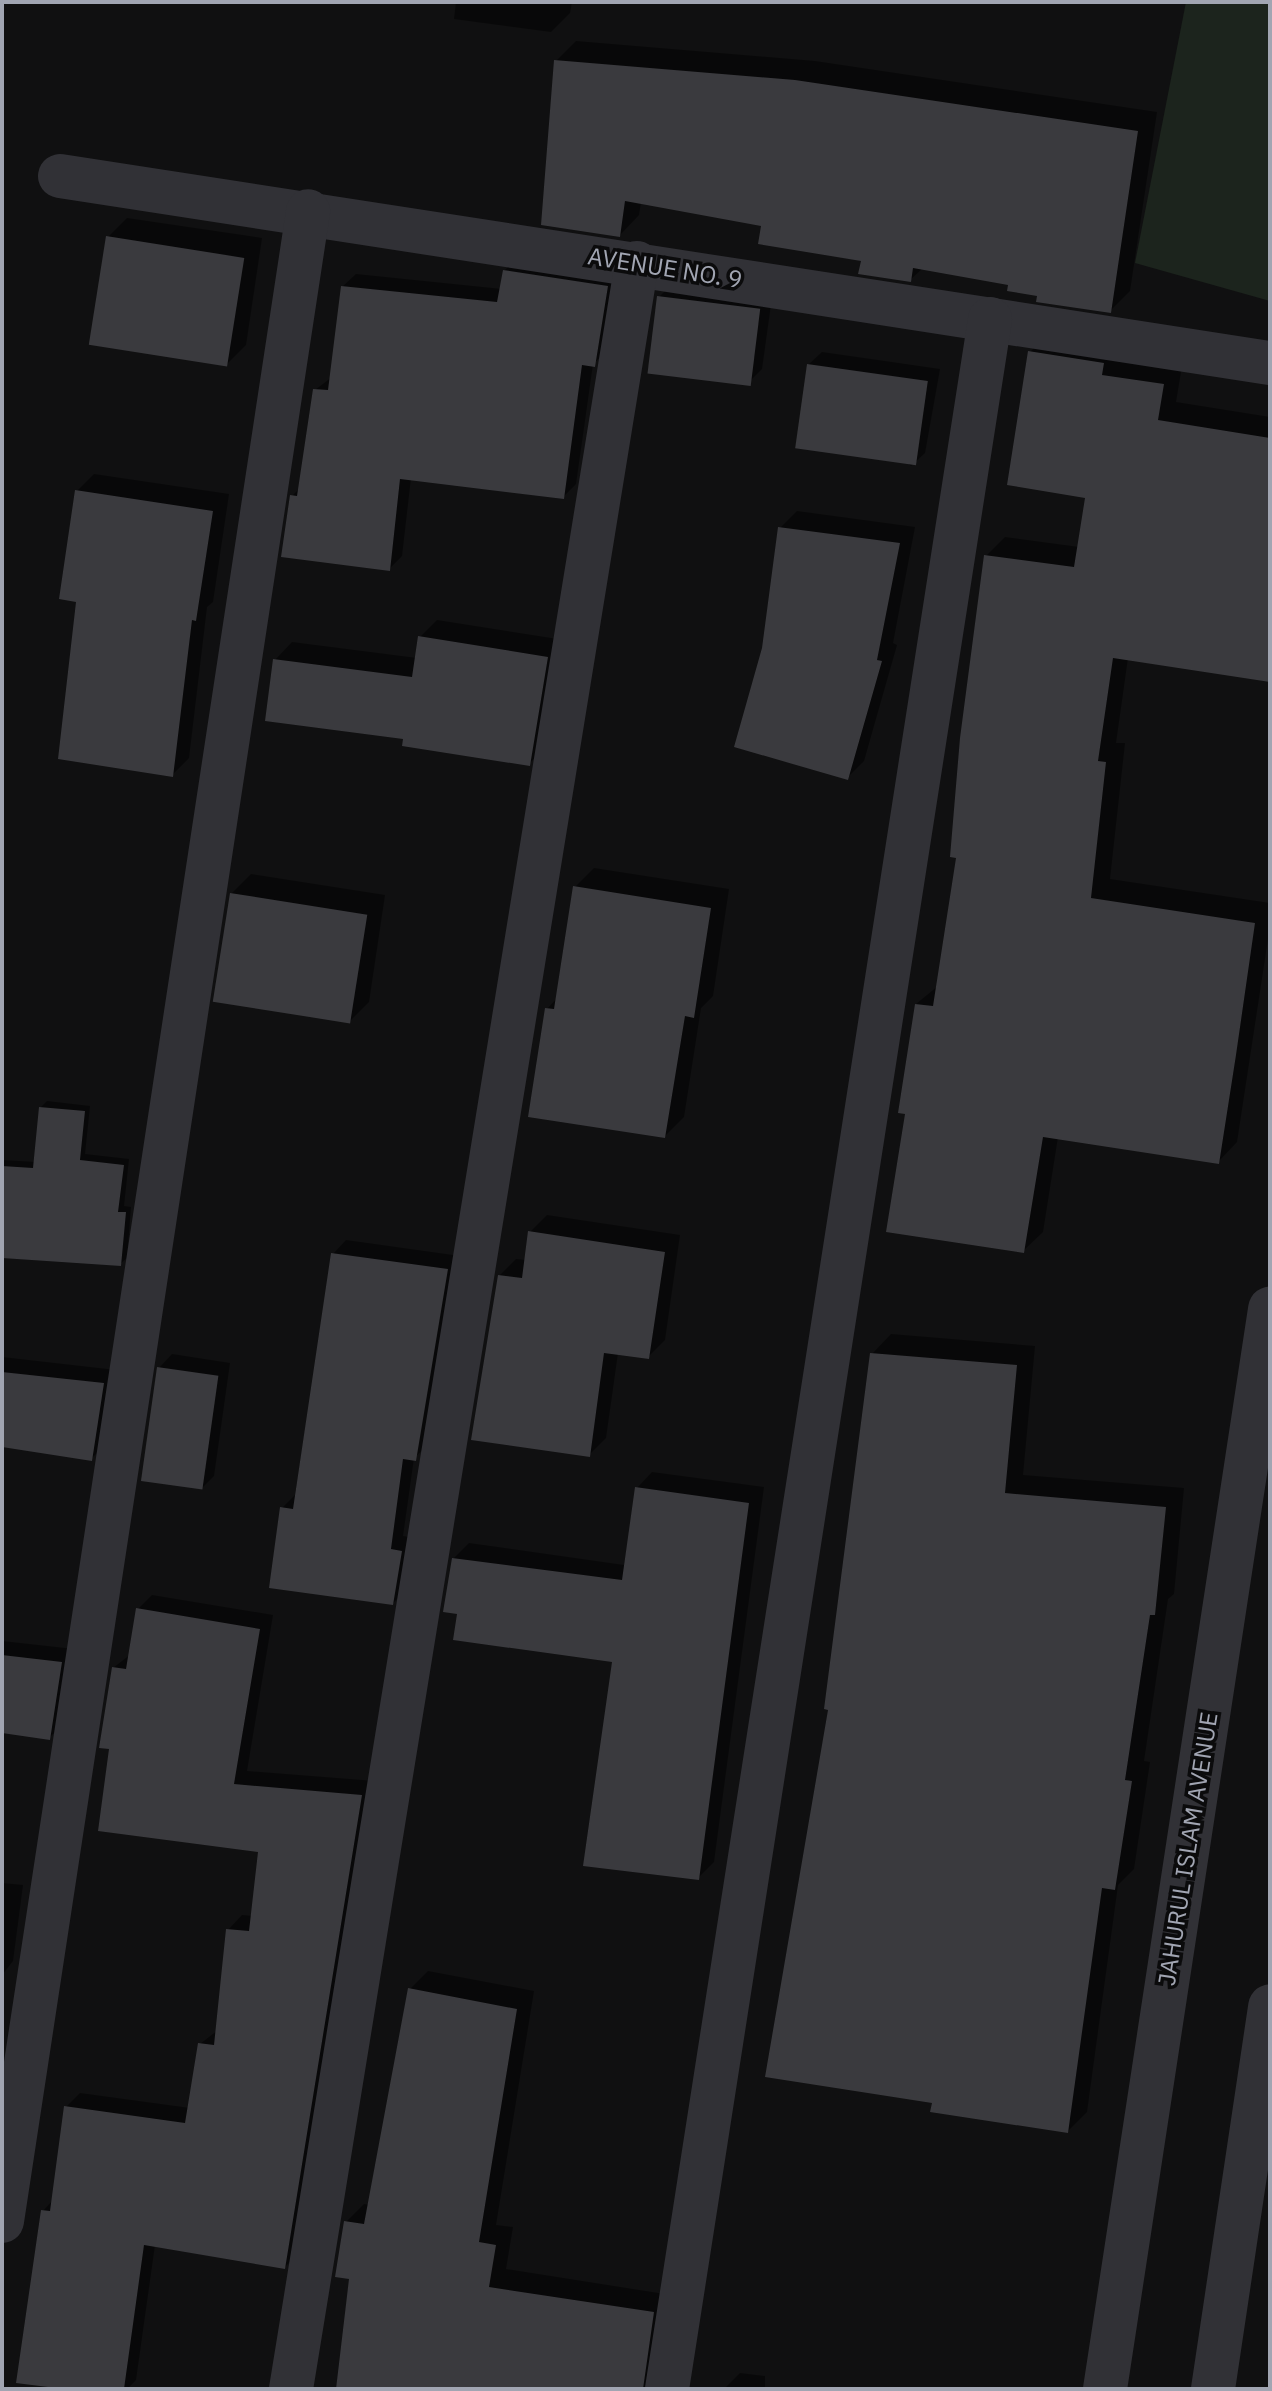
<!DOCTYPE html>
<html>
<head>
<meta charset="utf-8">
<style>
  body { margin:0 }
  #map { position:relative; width:1272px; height:2391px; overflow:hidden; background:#101011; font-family:"IBM Plex Sans",sans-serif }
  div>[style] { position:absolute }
  .green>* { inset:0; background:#1c241d }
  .shadow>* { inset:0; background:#0007 }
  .building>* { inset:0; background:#3a3a3e; transform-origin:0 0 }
  .minor>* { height:44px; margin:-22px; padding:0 22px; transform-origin:22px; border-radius:22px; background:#313136 }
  span { translate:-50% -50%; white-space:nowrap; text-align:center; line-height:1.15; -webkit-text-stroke:7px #0b0b0c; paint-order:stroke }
  .street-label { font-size:24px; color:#a1a5b2 }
  .frame { position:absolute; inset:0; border:4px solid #a1a5b2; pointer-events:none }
</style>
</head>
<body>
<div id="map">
  <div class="green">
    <i style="clip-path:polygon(1186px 2px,1270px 2px,1270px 301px,1135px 263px)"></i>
  </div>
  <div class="shadow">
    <i style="clip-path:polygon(456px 2px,572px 2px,570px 13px,551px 32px,454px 19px)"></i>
    <i style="clip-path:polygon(576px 41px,815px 61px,1157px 112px,1130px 291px,1110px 311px,1010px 283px,923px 268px,910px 280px,764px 224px,641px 202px,639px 215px,620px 235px,556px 61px)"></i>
    <i style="clip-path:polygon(127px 218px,262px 238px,246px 345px,227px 364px,108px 237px)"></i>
    <i style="clip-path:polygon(518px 257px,620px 273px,607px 351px,593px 364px,576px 484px,563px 497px,411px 478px,402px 556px,389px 569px,292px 496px,300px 488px,315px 390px,332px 377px,342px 287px,356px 274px,502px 289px,504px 271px)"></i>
    <i style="clip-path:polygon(672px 284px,772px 297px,762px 369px,748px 383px,659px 297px)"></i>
    <i style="clip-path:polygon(1049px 333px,1182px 366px,1176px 402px,1270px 417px,1270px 680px,1128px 658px,1116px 743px,1125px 743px,1110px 879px,1270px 903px,1270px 926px,1237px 1142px,1218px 1162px,1058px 1137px,1043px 1232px,1023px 1251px,907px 1112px,916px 1004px,938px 986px,959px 856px,986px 556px,1005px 537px,1079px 547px,1087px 497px,1030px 352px)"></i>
    <i style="clip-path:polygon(822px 352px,940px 369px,925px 453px,911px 466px,808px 365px)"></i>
    <i style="clip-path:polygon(94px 474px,229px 494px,213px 602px,207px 607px,189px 758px,172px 775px,78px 600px,77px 491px)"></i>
    <i style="clip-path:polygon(797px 511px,915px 527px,893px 643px,897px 645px,864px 761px,847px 778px,764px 648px,780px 528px)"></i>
    <i style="clip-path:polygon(437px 620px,564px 640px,546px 746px,529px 764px,405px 737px,275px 660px,292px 642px,417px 658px,420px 637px)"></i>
    <i style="clip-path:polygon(594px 868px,729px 889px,713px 996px,701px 1008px,684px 1117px,665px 1136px,547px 1009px,558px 997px,575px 887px)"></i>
    <i style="clip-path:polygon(251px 874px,385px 895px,369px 1002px,350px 1021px,231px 894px)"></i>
    <i style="clip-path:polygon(47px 1101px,90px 1106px,85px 1154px,129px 1159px,124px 1206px,131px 1207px,127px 1258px,120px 1264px,2px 1256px,2px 1160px,36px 1162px,41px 1107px)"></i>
    <i style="clip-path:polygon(547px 1215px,680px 1235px,665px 1340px,648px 1357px,618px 1353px,606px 1438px,589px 1455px,499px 1276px,516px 1259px,526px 1260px,530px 1232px)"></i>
    <i style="clip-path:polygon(346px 1240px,460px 1256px,428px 1445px,414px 1458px,403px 1536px,414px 1538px,406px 1590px,393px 1603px,282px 1508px,295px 1495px,333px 1254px)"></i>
    <i style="clip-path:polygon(891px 1334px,1035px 1346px,1023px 1475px,1184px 1488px,1174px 1594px,1168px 1599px,1144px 1761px,1150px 1762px,1134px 1869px,1118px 1885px,1087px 2112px,1068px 2131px,934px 2101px,830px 1708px,872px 1354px)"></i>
    <i style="clip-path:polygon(172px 1354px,230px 1363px,214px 1476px,201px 1489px,159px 1368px)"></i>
    <i style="clip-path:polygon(2px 1357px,116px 1370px,105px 1445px,92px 1458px,2px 1445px)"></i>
    <i style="clip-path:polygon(652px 1472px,764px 1487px,714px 1862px,698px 1878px,614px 1660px,459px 1612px,453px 1559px,469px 1543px,624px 1565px,637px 1488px)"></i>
    <i style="clip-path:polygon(152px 1595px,273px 1615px,247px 1771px,375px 1781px,299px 2252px,285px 2267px,155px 2245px,136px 2380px,127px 2389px,81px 2389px,43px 2211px,53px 2200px,66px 2107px,80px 2093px,190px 2108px,200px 2044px,218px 2030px,228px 1930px,242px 1915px,253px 1916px,260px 1850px,111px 1747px,113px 1668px,131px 1654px,138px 1609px)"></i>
    <i style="clip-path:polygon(2px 1641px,74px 1649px,62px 1725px,49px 1738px,2px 1731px)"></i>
    <i style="clip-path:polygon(2px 1883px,23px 1885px,13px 1961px,2px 1975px)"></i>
    <i style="clip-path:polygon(428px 1971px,534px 1991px,496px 2225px,513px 2227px,506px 2269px,671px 2295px,658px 2389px,337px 2389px,351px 2278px,346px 2222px,364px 2204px,370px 2205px,410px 1989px)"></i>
    <i style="clip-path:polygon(740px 2373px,765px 2376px,765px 2389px,724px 2389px)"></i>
  </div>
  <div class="building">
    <i style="clip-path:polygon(554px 60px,795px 80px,1138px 131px,1111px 313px,1036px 302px,1037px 296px,1007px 291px,1008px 285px,913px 268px,911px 282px,858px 274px,861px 261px,758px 244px,761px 226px,625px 201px,620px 237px,541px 225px)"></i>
    <i style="left:106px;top:236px;width:140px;height:110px;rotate:9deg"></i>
    <i style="clip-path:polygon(503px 270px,608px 286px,595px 367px,582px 365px,564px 499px,400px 479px,390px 571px,281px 557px,290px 495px,297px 496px,313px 389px,328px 390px,341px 286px,497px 302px)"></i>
    <i style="left:657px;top:296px;width:104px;height:78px;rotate:7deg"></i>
    <i style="clip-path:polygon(1028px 351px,1104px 363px,1102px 375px,1164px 384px,1158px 420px,1270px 438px,1270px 682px,1113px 658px,1098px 761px,1106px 762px,1091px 898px,1255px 923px,1236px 1055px,1219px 1164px,1043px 1137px,1024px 1253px,886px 1232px,905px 1114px,898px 1113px,915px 1004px,933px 1006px,956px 858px,950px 857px,960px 738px,984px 555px,1074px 567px,1085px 498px,1007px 485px)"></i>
    <i style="left:807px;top:364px;width:122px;height:85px;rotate:8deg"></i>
    <i style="clip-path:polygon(75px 490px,213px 511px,196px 621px,192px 620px,173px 777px,58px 759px,76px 602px,59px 599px)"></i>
    <i style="clip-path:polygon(778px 527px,900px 543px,877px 660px,882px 661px,848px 780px,734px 747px,762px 648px)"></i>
    <i style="clip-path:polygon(418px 636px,548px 657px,530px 766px,402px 746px,403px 739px,265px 721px,273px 659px,412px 677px)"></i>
    <i style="clip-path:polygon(573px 886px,711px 908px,694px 1018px,685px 1016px,665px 1138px,528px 1117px,545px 1008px,554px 1009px)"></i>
    <i style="left:230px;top:893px;width:139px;height:110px;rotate:9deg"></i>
    <i style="clip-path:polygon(39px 1107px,85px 1111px,80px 1160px,124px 1165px,118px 1212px,126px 1212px,121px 1266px,2px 1258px,2px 1166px,33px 1168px)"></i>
    <i style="clip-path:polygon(528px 1231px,665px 1252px,649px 1359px,604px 1353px,590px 1457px,471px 1440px,498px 1275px,522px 1278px)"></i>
    <i style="clip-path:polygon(331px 1253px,448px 1269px,416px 1461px,403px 1459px,391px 1549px,402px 1551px,393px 1605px,269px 1588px,280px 1507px,293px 1509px)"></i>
    <i style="clip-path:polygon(870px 1353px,1017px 1365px,1005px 1493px,1166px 1507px,1155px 1615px,1150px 1615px,1125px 1780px,1132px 1781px,1115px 1890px,1102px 1888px,1068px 2133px,930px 2112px,932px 2103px,765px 2077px,828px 1710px,824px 1709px)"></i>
    <i style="left:157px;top:1367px;width:62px;height:115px;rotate:8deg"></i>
    <i style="clip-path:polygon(2px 1372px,104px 1383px,92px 1461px,2px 1447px)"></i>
    <i style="clip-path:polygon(635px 1487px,749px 1503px,699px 1880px,583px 1866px,612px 1662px,453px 1640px,457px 1614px,443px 1612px,452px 1558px,622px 1580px)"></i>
    <i style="clip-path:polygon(136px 1608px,260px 1629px,234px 1784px,362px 1795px,285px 2269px,144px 2245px,124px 2389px,64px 2389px,16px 2383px,41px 2210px,50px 2211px,64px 2106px,185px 2123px,198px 2043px,214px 2045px,226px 1929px,249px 1931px,258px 1852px,98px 1831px,109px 1749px,99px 1748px,112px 1667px,126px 1669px)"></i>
    <i style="clip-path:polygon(2px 1655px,62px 1662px,50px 1740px,2px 1733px)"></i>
    <i style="clip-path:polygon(408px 1988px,517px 2009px,479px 2242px,496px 2245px,489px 2287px,654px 2312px,643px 2389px,336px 2389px,349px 2279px,335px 2277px,344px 2221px,364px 2224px)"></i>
  </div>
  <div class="minor">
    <i style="left:60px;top:176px;width:1224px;rotate:8.79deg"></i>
    <i style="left:2px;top:2221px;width:2033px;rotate:-81.34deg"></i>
    <i style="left:291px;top:2389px;width:2154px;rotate:-80.76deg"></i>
    <i style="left:667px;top:2389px;width:2095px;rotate:-81.13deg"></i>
    <i style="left:1105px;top:2389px;width:1093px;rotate:-81.31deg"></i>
    <i style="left:1213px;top:2389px;width:387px;rotate:-81.5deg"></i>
  </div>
  <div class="street-label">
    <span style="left:665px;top:268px;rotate:9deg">AVENUE NO. 9</span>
    <span style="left:1188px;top:1849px;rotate:-81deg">JAHURUL ISLAM AVENUE</span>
  </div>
  <div class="frame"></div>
</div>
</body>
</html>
